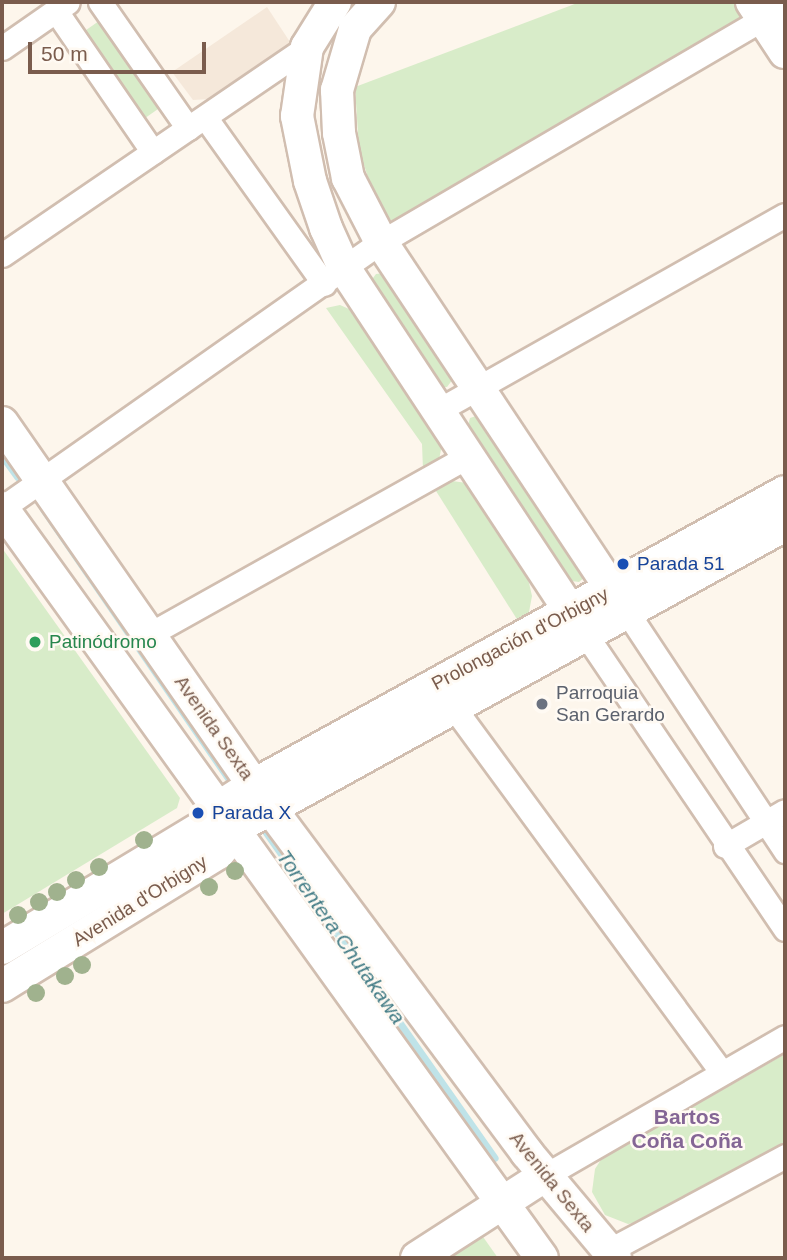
<!DOCTYPE html>
<html>
<head>
<meta charset="utf-8">
<style>
  body { margin:0 }
  #map { position:relative; width:787px; height:1260px; overflow:hidden; background:#fdf6ec; font-family:Arial,sans-serif }
  div>[style] { position:absolute }
  .residential>* { inset:0; background:#f5e8da }
  .green>* { inset:0; background:#d8ecc9; transform-origin:0 0 }
  .stream>* { height:7px; margin:-3.5px; padding:0 3.5px; transform-origin:3.5px; border-radius:3.5px; background:#bfe3e8 }
  .roads { filter:drop-shadow(2px 0 #d1beb0) drop-shadow(-2px 0 #d1beb0) drop-shadow(0 2px #d1beb0) drop-shadow(0 -2px #d1beb0) }
  .street>* { height:23px; margin:-11.5px; padding:0 11.5px; transform-origin:11.5px; border-radius:11.5px; background:#fff }
  .secondary>* { height:32px; margin:-16px; padding:0 16px; transform-origin:16px; border-radius:16px; background:#fff }
  .trees>* { width:18px; height:18px; margin:-9px; border-radius:50%; background:#a0b28e }
  .dots>* { width:19px; height:19px; translate:-50% -50%; box-sizing:border-box; border:4px solid #fffaf3; border-radius:50% }
  span { translate:-50% -50%; white-space:nowrap; text-align:center; line-height:1.15; -webkit-text-stroke:5px #fffaf3; paint-order:stroke }
  .transit-label { font-size:19px; color:#164399 }
  .left { translate:0 -50%; text-align:left }
  .street-label { font-size:19px; color:#7a5c4d }
  .leisure-label { font-size:19px; color:#27864d }
  .worship-label { font-size:19px; color:#5b616d }
  .water-label { font-size:21px; color:#437c86; font-style:italic }
  .neighbourhood-label { font-size:21px; color:#846695; font-weight:700 }
  .frame { position:absolute; inset:0; border:4px solid #7a5c4d; pointer-events:none }
  .scale { position:absolute; left:28px; top:42px; width:178px; height:32px; box-sizing:border-box; border:4px solid #7a5c4d; border-top:0; padding-left:9px; font-size:21px; line-height:24px; white-space:nowrap; color:#7a5c4d; -webkit-text-stroke:5px #fffaf3; paint-order:stroke }
</style>
</head>
<body>
<div id="map">
  <div class="residential">
    <i style="clip-path:polygon(267px 7px,292px 45px,209px 99px,193px 100px,172px 72px)"></i>
  </div>
  <div class="green">
    <i style="clip-path:polygon(580px 2px,738px 2px,741px 12px,738px 24px,395px 221px,381px 217px,359px 150px,355px 87px)"></i>
    <i style="left:99px;top:21px;width:106px;height:17px;rotate:55deg"></i>
    <i style="clip-path:polygon(385px 273px,456px 375px,447px 387px,440px 387px,370px 282px,376px 274px)"></i>
    <i style="clip-path:polygon(340px 305px,349px 309px,442px 444px,439px 460px,423px 470px,422px 444px,326px 308px)"></i>
    <i style="clip-path:polygon(479px 415px,586px 576px,579px 582px,564px 580px,466px 433px,470px 418px)"></i>
    <i style="clip-path:polygon(452px 481px,467px 483px,527px 574px,532px 596px,529px 612px,520px 624px,436px 491px)"></i>
    <i style="clip-path:polygon(2px 548px,180px 798px,177px 808px,2px 914px)"></i>
    <i style="clip-path:polygon(785px 1054px,785px 1144px,638px 1222px,628px 1224px,605px 1215px,592px 1192px,595px 1169px,602px 1158px)"></i>
    <i style="clip-path:polygon(481px 1234px,498px 1258px,444px 1258px)"></i>
  </div>
  <div class="stream">
    <i style="left:2px;top:456px;width:26px;rotate:54deg"></i>
    <i style="left:43px;top:509px;width:339px;rotate:55.5deg"></i>
    <i style="left:260px;top:824px;width:408px;rotate:54.9deg"></i>
  </div>
  <div class="roads">
    <div class="street">
      <i style="left:100px;top:2px;width:154px;rotate:55.1deg"></i>
      <i style="left:56px;top:11px;width:171px;rotate:55.5deg"></i>
      <i style="left:2px;top:48px;width:80px;rotate:-34.9deg"></i>
      <i style="left:205px;top:117px;width:205px;rotate:54.5deg"></i>
      <i style="left:2px;top:255px;width:369px;rotate:-34.3deg"></i>
      <i style="left:437px;top:411px;width:399px;rotate:-29.4deg"></i>
      <i style="left:2px;top:508px;width:463px;rotate:-35.1deg"></i>
      <i style="left:381px;top:242px;width:458px;rotate:-30.3deg"></i>
      <i style="left:627px;top:612px;width:287px;rotate:56.5deg"></i>
      <i style="left:150px;top:634px;width:363px;rotate:-29.2deg"></i>
      <i style="left:586px;top:635px;width:355px;rotate:55.9deg"></i>
      <i style="left:446px;top:697px;width:466px;rotate:53.7deg"></i>
      <i style="left:725px;top:846px;width:69px;rotate:-30.3deg"></i>
      <i style="left:546px;top:1175px;width:276px;rotate:-30deg"></i>
      <i style="left:608px;top:1251px;width:201px;rotate:-28.2deg"></i>
    </div>
    <div class="secondary">
      <i style="left:335px;top:2px;width:53px;rotate:121.9deg"></i>
      <i style="left:307px;top:47px;width:70px;rotate:98.2deg"></i>
      <i style="left:297px;top:116px;width:66px;rotate:78.7deg"></i>
      <i style="left:310px;top:181px;width:50px;rotate:71.2deg"></i>
      <i style="left:326px;top:228px;width:44px;rotate:65.8deg"></i>
      <i style="left:344px;top:268px;width:431px;rotate:56.6deg"></i>
      <i style="left:379px;top:2px;width:36px;rotate:132deg"></i>
      <i style="left:355px;top:29px;width:64px;rotate:106.4deg"></i>
      <i style="left:337px;top:90px;width:43px;rotate:87.3deg"></i>
      <i style="left:339px;top:133px;width:46px;rotate:78.7deg"></i>
      <i style="left:348px;top:178px;width:72px;rotate:62.7deg"></i>
      <i style="left:381px;top:242px;width:437px;rotate:56.4deg"></i>
      <i style="left:752px;top:2px;width:60px;rotate:56.6deg"></i>
      <i style="left:785px;top:2px;width:1px;rotate:90deg"></i>
      <i style="left:2px;top:423px;width:469px;rotate:55.2deg"></i>
      <i style="left:270px;top:808px;width:430px;rotate:53.3deg"></i>
      <i style="left:527px;top:1153px;width:137px;rotate:50deg"></i>
      <i style="left:2px;top:508px;width:924px;rotate:54.25deg"></i>
      <i style="left:2px;top:948px;width:256px;rotate:-31.1deg"></i>
      <i style="left:221px;top:816px;width:17px;rotate:-62deg"></i>
      <i style="left:229px;top:801px;width:30px;rotate:-33deg"></i>
      <i style="left:254px;top:785px;width:606px;rotate:-28.89deg"></i>
      <i style="left:2px;top:986px;width:254px;rotate:-31.6deg"></i>
      <i style="left:218px;top:853px;width:42px;rotate:-47.9deg"></i>
      <i style="left:246px;top:822px;width:615px;rotate:-28.86deg"></i>
      <i style="left:417px;top:1258px;width:153px;rotate:-32.8deg"></i>
    </div>
  </div>
  <div class="trees">
    <i style="left:144px;top:840px"></i>
    <i style="left:99px;top:867px"></i>
    <i style="left:235px;top:871px"></i>
    <i style="left:76px;top:880px"></i>
    <i style="left:209px;top:887px"></i>
    <i style="left:57px;top:892px"></i>
    <i style="left:39px;top:902px"></i>
    <i style="left:18px;top:915px"></i>
    <i style="left:82px;top:965px"></i>
    <i style="left:65px;top:976px"></i>
    <i style="left:36px;top:993px"></i>
  </div>
  <div class="dots">
    <i style="left:623px;top:564px;background:#1a4fb4"></i>
    <i style="left:35px;top:642px;background:#2e9e5b"></i>
    <i style="left:542px;top:704px;background:#6b7280"></i>
    <i style="left:198px;top:813px;background:#1a4fb4"></i>
  </div>
  <div class="transit-label">
    <span class="left" style="left:637px;top:564px">Parada 51</span>
    <span class="left" style="left:212px;top:813px">Parada X</span>
  </div>
  <div class="street-label">
    <span style="left:520px;top:639px;rotate:-28deg">Prolongación d'Orbigny</span>
    <span style="left:214px;top:728px;rotate:55deg">Avenida Sexta</span>
    <span style="left:140px;top:901px;rotate:-32deg">Avenida d'Orbigny</span>
    <span style="left:552px;top:1182px;rotate:51deg">Avenida Sexta</span>
  </div>
  <div class="leisure-label">
    <span class="left" style="left:49px;top:642px">Patinódromo</span>
  </div>
  <div class="worship-label">
    <span class="left" style="left:556px;top:704px">Parroquia<br>San Gerardo</span>
  </div>
  <div class="water-label">
    <span style="left:341px;top:937px;rotate:55deg">Torrentera Chutakawa</span>
  </div>
  <div class="neighbourhood-label">
    <span style="left:687px;top:1129px">Bartos<br>Coña Coña</span>
  </div>
  <div class="frame"></div>
  <div class="scale">50 m</div>
</div>
</body>
</html>
